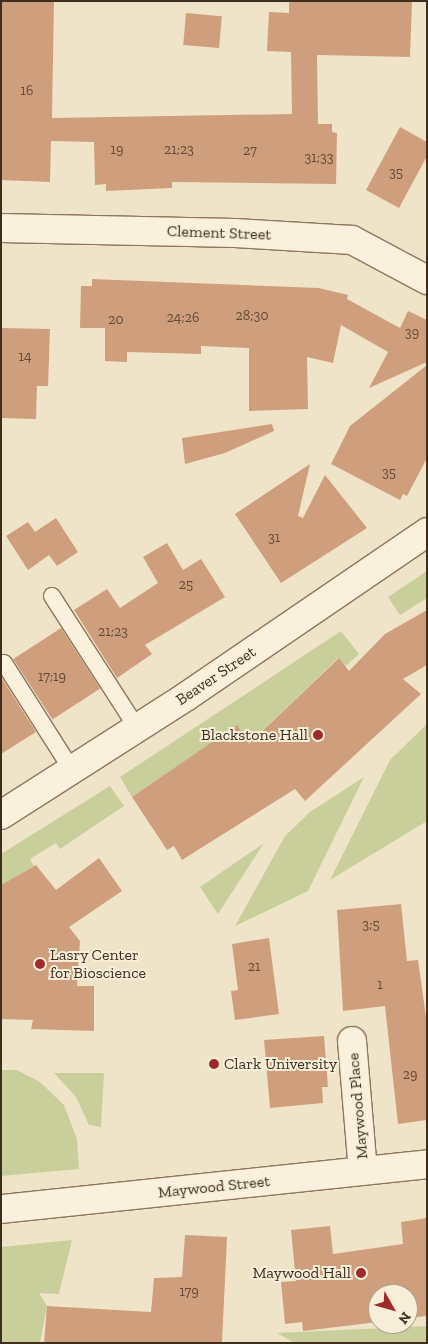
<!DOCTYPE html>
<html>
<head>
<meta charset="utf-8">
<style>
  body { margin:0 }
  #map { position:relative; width:428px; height:1344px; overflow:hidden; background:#f0e4c8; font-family:"Zilla Slab",serif }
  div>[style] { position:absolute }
  .green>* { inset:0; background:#c9cf9b }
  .building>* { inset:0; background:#cf9f7d; transform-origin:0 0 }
  .roads { filter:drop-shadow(1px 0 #8d765c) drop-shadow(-1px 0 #8d765c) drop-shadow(0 1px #8d765c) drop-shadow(0 -1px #8d765c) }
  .service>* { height:16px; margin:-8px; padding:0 8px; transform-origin:8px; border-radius:8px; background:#faf1dc }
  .minor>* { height:28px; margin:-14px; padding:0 14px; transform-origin:14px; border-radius:14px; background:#faf1dc }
  .tertiary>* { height:28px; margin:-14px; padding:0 14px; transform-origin:14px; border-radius:14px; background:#faf1dc }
  .dots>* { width:14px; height:14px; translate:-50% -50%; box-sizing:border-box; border:2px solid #f7eed8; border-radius:50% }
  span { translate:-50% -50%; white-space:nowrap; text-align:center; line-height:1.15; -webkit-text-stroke:4px #f7eed8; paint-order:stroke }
  .number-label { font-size:14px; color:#624a37 }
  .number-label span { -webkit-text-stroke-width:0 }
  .street-label { font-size:16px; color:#3d2e20 }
  .poi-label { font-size:16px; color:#3d2e20 }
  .right { translate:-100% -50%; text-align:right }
  .left { translate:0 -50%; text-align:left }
  .frame { position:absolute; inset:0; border:2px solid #3d2e20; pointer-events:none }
  .north { position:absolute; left:368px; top:1284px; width:50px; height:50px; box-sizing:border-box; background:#f7eed8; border:1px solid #ada18e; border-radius:50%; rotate:128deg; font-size:14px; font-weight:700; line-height:20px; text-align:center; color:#3d2e20 }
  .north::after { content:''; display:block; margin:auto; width:18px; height:22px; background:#9e2a2b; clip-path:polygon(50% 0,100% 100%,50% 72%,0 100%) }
</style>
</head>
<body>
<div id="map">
  <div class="green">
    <i style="clip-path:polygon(427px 571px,427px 598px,400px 615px,388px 597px)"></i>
    <i style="clip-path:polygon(341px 631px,359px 654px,346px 666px,338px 658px,249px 744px,237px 726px,132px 797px,120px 777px)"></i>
    <i style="clip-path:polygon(427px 724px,427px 821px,330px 880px,390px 760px)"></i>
    <i style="clip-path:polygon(364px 777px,308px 891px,235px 926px,285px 836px,310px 812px)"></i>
    <i style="clip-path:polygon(110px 786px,124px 806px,60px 849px,56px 843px,30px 859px,34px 866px,1px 885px,1px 854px)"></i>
    <i style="clip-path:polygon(264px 843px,218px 914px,200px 887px)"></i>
    <i style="clip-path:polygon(1px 1070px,17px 1070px,40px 1082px,64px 1105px,77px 1139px,79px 1169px,1px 1176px)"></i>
    <i style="clip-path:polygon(54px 1073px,104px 1073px,101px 1127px,89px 1125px,76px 1097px)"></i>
    <i style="clip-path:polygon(72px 1240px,59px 1294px,39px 1293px,47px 1306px,40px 1343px,1px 1343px,1px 1247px)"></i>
    <i style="clip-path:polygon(427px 1326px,427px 1343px,295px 1343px,277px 1333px)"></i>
  </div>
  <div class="building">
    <i style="clip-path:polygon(1px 1px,54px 1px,52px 118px,292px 114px,291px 52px,267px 51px,269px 12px,289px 13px,289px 1px,412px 1px,410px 57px,317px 55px,318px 124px,332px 124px,332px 132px,337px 133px,336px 184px,172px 182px,172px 188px,106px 191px,106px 184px,95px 185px,94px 142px,51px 141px,50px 182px,1px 180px)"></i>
    <i style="left:186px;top:13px;width:36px;height:32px;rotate:5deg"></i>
    <i style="clip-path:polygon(400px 127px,427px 142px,427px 156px,399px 208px,366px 190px)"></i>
    <i style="clip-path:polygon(92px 279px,319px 288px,348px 295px,347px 299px,400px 328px,408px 311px,427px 320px,427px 362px,369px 388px,388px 352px,341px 325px,333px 363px,307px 357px,308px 409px,249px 411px,249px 348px,201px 346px,201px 354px,127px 352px,127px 362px,105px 361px,105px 328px,80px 328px,81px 286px,92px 286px)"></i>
    <i style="clip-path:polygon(1px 328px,50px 329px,48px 386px,37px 386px,36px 419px,1px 418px)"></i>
    <i style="clip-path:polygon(427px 365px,427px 458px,407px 496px,403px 494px,400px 500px,331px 464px,350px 426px)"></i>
    <i style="clip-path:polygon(272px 424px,274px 431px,225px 453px,185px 464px,182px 438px)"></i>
    <i style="clip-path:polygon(310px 464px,298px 516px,303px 518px,325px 475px,367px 528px,281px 583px,235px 514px)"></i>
    <i style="clip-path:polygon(56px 518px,78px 552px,57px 566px,49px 555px,28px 570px,6px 536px,28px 522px,35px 532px)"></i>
    <i style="clip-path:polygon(167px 543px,183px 570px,201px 559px,225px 597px,145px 645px,152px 654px,117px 678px,74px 610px,107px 589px,120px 608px,158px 583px,143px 557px)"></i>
    <i style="clip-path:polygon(427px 610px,427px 665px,403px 679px,421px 694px,305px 801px,295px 789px,182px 860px,174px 846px,167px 850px,132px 797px,237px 725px,249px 744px,339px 658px,349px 671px,385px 634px)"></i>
    <i style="left:61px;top:628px;width:72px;height:57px;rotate:57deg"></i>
    <i style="clip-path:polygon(1px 677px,36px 732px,1px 754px)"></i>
    <i style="clip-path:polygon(99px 858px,122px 891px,69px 927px,80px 941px,77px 986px,94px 986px,94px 1031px,31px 1029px,33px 1020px,1px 1019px,1px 885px,36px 865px,56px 890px)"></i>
    <i style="clip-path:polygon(401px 904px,407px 961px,418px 960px,427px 1024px,427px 1120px,398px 1124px,385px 1006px,343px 1011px,337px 910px)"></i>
    <i style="clip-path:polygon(269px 938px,279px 1014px,235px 1020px,231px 991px,238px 990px,232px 944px)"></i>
    <i style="clip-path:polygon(324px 1036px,328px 1087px,322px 1087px,323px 1103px,270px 1108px,264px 1040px)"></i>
    <i style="clip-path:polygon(427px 1218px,427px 1316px,408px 1318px,408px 1294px,378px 1294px,378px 1322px,303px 1331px,302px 1322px,285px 1324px,281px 1282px,296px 1281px,291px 1230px,330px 1226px,333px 1254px,403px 1244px,401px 1222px)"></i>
    <i style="clip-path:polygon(185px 1235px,227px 1237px,222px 1343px,44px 1343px,47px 1306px,151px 1312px,154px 1278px,182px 1277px)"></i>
  </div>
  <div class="roads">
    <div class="service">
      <i style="left:52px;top:596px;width:157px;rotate:57.2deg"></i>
      <i style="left:4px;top:663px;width:127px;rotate:57.6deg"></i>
    </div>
    <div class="minor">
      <i style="left:1px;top:228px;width:234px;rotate:1.2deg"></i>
      <i style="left:235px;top:233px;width:117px;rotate:3.4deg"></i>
      <i style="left:352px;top:240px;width:85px;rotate:28.1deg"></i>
      <i style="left:1px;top:815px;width:221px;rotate:-32.6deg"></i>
      <i style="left:187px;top:696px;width:291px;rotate:-34.3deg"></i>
      <i style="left:352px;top:1041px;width:130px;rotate:85.2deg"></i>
    </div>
    <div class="tertiary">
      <i style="left:1px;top:1209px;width:428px;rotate:-6deg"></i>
    </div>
  </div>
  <div class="dots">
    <i style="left:318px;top:735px;background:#9e2a2b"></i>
    <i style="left:40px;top:964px;background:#9e2a2b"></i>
    <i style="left:214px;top:1064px;background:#9e2a2b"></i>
    <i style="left:361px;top:1273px;background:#9e2a2b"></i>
  </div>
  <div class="number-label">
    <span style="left:27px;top:91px">16</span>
    <span style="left:117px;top:150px">19</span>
    <span style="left:179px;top:150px">21;23</span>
    <span style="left:250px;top:151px">27</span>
    <span style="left:319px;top:158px">31;33</span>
    <span style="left:396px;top:173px">35</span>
    <span style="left:252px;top:316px">28;30</span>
    <span style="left:183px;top:318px">24;26</span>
    <span style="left:116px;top:320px">20</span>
    <span style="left:412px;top:333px">39</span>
    <span style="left:25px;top:357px">14</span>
    <span style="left:389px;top:473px">35</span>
    <span style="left:274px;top:538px">31</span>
    <span style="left:186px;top:585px">25</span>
    <span style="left:113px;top:632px">21;23</span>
    <span style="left:52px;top:677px">17;19</span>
    <span style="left:371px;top:925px">3;5</span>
    <span style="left:254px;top:967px">21</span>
    <span style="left:380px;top:985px">1</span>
    <span style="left:410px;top:1075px">29</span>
    <span style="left:189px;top:1292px">179</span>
  </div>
  <div class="street-label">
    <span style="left:219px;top:233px;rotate:2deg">Clement Street</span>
    <span style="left:216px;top:676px;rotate:-34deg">Beaver Street</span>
    <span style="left:358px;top:1106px;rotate:-95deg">Maywood Place</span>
    <span style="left:214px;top:1187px;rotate:-6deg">Maywood Street</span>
  </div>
  <div class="poi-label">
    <span class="right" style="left:308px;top:735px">Blackstone Hall</span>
    <span class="left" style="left:50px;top:964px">Lasry Center<br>for Bioscience</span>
    <span class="left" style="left:224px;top:1064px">Clark University</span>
    <span class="right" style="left:351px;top:1273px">Maywood Hall</span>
  </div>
  <div class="frame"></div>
  <div class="north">N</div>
</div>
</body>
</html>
